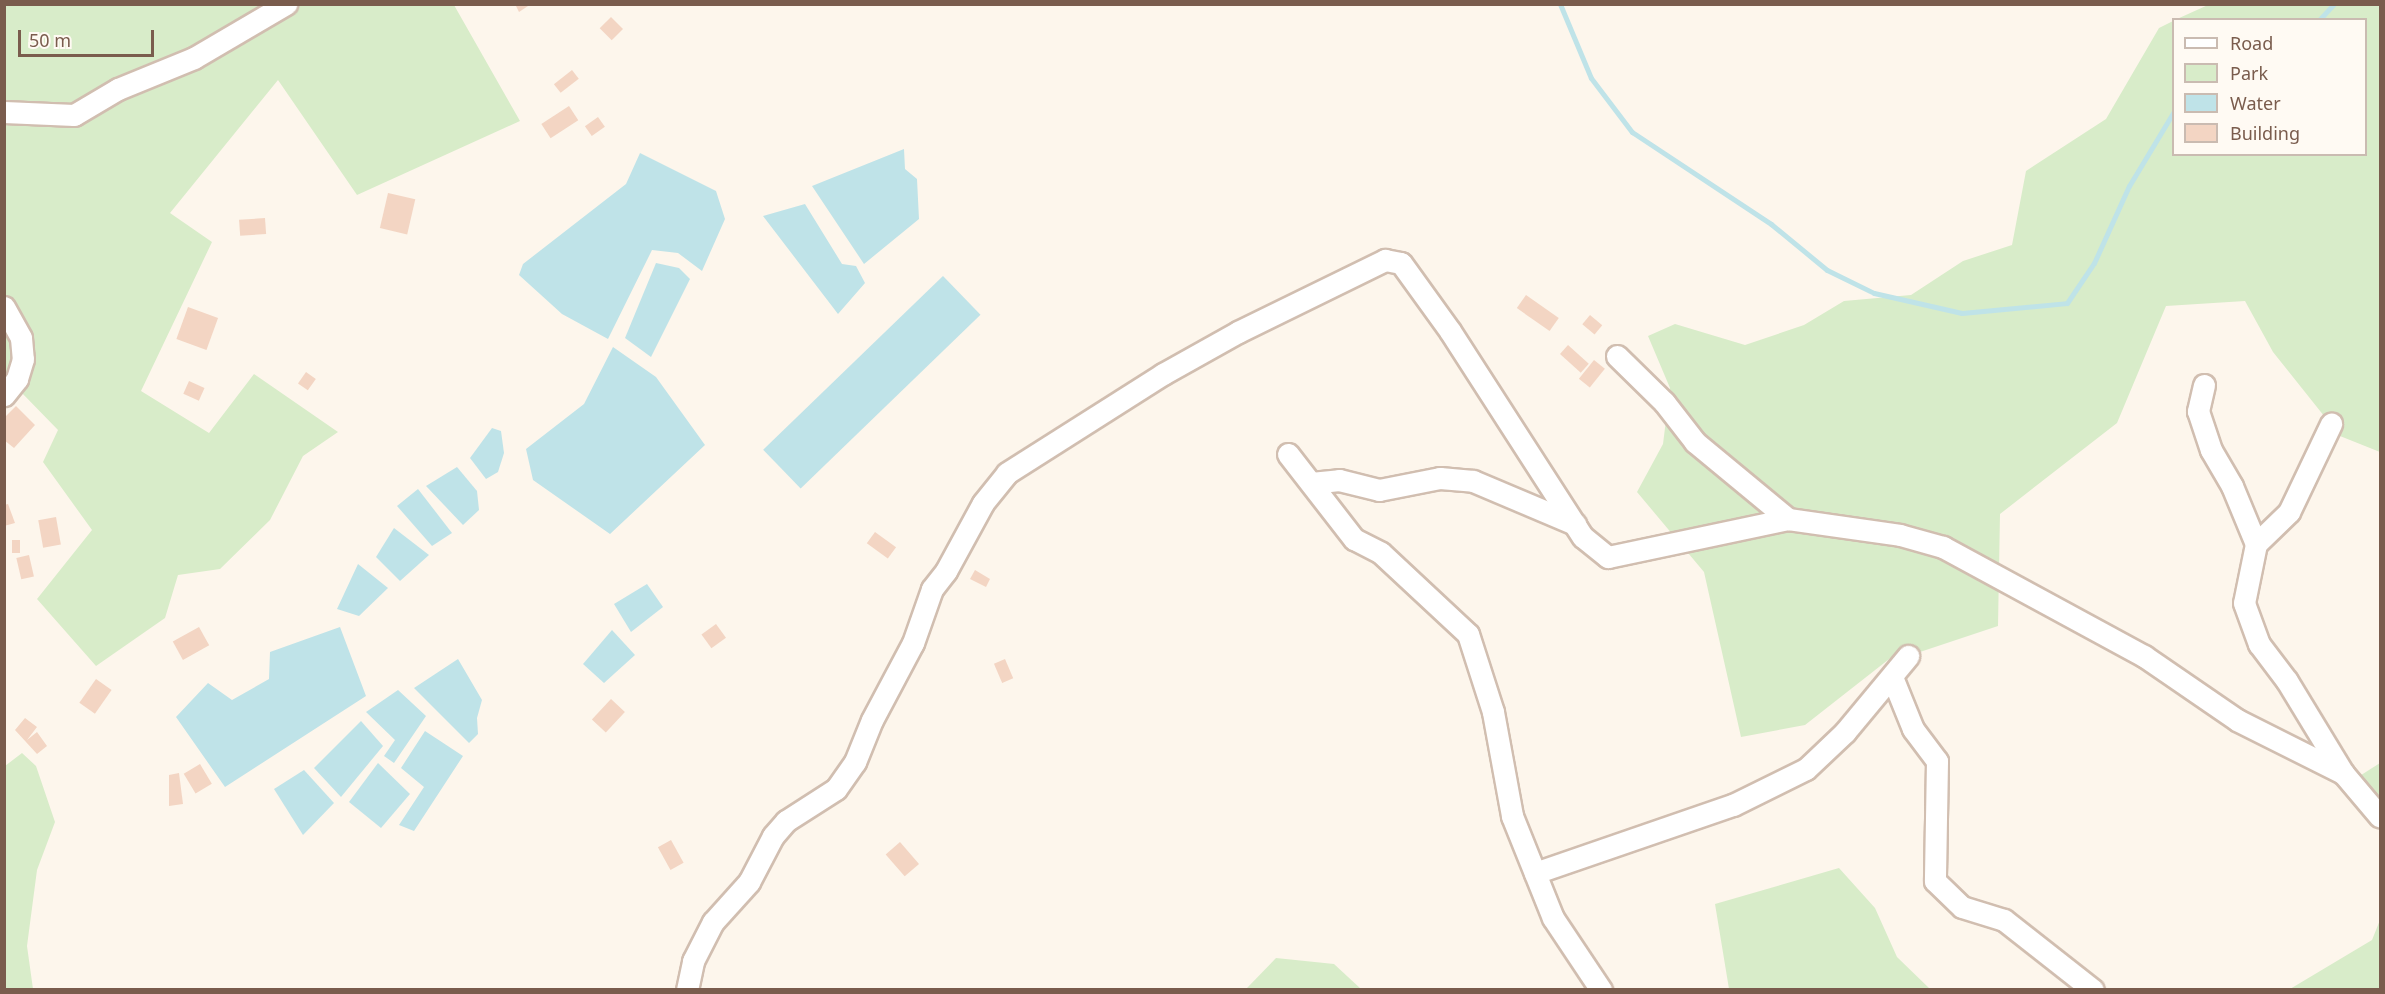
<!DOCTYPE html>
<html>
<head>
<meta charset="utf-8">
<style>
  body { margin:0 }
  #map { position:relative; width:2385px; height:994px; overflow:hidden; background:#fdf6ec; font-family:"Noto Sans",sans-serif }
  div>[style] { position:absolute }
  .green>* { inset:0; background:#d8ecc9 }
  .water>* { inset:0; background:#bfe3e8; transform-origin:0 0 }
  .stream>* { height:5px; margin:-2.5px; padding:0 2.5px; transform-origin:2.5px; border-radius:2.5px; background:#bfe3e8 }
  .building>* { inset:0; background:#f3d5c3; transform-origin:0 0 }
  .roads { filter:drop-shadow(2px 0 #d1beb0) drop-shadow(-2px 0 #d1beb0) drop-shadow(0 2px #d1beb0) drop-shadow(0 -2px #d1beb0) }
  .minor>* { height:21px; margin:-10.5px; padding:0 10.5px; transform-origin:10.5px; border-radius:10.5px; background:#fff }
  span { translate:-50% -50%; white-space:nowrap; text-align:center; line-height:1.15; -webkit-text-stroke:5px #fffaf3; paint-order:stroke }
  .frame { position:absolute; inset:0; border:6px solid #7a5c4d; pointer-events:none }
  .legend { position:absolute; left:2172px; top:18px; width:195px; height:138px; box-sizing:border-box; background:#fffaf3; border:2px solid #cabbb1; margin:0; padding:8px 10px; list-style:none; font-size:18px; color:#7a5c4d }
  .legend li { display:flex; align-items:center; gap:12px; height:30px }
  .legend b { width:30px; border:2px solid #cabbb1 }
  .scale { position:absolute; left:18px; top:30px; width:136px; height:27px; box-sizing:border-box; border:3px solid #7a5c4d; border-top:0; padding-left:8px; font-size:18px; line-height:21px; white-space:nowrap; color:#7a5c4d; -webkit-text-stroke:4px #fffaf3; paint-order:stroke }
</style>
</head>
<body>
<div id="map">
  <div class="green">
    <i style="clip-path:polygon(5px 5px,454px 5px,520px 121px,357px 195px,278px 80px,170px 213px,212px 242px,141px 391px,209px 433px,254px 374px,338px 432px,303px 456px,270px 520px,220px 569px,178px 575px,165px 618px,96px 666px,37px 599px,92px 530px,43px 462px,58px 430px,20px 391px,5px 409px)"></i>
    <i style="clip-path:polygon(2208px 5px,2380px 5px,2380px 452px,2340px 436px,2273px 352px,2245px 301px,2166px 306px,2117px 423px,2000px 514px,1998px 626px,1908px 656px,1893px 656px,1805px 725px,1741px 737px,1704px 572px,1637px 492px,1663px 444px,1670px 388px,1648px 336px,1675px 324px,1745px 345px,1804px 325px,1844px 301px,1911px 295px,1963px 261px,2012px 245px,2026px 171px,2106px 119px,2159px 28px,2173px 21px,2174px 154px,2366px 154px,2366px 20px,2177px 19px)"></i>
    <i style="clip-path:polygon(22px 753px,36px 766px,55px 822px,37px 870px,27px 946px,33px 989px,5px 989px,5px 766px)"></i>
    <i style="clip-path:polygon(2380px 763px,2380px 823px,2347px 784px)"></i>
    <i style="clip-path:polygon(1839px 868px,1875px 908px,1897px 957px,1930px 989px,1729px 989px,1715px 904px)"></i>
    <i style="clip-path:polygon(2380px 920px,2380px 989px,2290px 989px,2372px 940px)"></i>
    <i style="clip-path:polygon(1276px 958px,1334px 964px,1361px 989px,1246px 989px)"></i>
  </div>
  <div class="water">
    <i style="clip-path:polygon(904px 149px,905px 169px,917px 179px,919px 219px,864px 264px,812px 186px)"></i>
    <i style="clip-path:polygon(640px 153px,716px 191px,725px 219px,702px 271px,678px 253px,652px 250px,608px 339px,562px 314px,519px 275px,523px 264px,626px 184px)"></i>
    <i style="clip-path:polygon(805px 204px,842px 264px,856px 266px,865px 283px,838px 314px,763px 216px)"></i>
    <i style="clip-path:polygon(656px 263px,679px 268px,690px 279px,651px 357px,625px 338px)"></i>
    <i style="left:943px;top:276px;width:54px;height:250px;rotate:46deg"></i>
    <i style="clip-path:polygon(613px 347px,656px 377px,705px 445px,610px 534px,533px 480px,526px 449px,584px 404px)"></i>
    <i style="clip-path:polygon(492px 428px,501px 431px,504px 453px,498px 472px,486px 479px,470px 458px)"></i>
    <i style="clip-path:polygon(457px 467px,477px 491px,479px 510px,463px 525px,426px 486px)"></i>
    <i style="clip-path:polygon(418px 489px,452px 533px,432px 546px,397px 506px)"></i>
    <i style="clip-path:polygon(394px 528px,429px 555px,400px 581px,376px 557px)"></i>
    <i style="clip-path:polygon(358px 564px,388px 588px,359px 616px,337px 609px)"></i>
    <i style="clip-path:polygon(647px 584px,663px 607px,631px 632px,614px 604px)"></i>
    <i style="clip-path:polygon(340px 627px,366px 696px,225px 787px,176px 717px,208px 683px,232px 700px,269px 679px,270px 652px)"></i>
    <i style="clip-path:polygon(612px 630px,635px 655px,604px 683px,583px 664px)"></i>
    <i style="clip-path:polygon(458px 659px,482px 700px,477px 718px,478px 734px,469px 743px,414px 688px)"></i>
    <i style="clip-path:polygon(398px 690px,426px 716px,394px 763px,384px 756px,395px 740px,366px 712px)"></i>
    <i style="clip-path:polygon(361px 721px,383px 746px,341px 797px,314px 768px)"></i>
    <i style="clip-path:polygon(425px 731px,463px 756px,414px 831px,399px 825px,424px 787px,401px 768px)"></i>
    <i style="clip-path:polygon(378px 763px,410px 794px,381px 828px,349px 802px)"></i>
    <i style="clip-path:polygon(304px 770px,334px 803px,303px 835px,274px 789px)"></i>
  </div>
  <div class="stream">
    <i style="left:1560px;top:4px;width:80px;rotate:67.3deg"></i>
    <i style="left:1591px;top:78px;width:68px;rotate:52.8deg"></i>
    <i style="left:1632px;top:132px;width:167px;rotate:33.5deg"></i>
    <i style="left:1771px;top:224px;width:72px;rotate:39.4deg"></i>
    <i style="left:1827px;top:270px;width:52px;rotate:26.1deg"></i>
    <i style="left:1874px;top:293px;width:90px;rotate:12.8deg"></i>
    <i style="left:1962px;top:313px;width:105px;rotate:-5.4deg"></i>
    <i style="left:2067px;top:303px;width:48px;rotate:-56deg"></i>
    <i style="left:2094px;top:263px;width:85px;rotate:-65.6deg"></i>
    <i style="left:2129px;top:186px;width:87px;rotate:-59deg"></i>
    <i style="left:2319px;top:20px;width:22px;rotate:-47deg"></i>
  </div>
  <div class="building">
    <i style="clip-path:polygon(515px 4px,531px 4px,519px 12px)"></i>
    <i style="left:611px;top:17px;width:17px;height:16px;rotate:45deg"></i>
    <i style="left:572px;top:70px;width:11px;height:23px;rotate:52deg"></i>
    <i style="left:569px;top:106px;width:17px;height:33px;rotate:57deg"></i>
    <i style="left:598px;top:117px;width:12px;height:16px;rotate:55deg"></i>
    <i style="left:388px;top:193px;width:28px;height:36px;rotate:13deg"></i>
    <i style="left:265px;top:218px;width:16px;height:26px;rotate:86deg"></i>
    <i style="left:1526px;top:295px;width:40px;height:16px;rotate:35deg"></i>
    <i style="left:188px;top:307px;width:32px;height:34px;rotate:20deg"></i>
    <i style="left:1590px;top:315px;width:16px;height:12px;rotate:40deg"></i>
    <i style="left:1568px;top:345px;width:28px;height:12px;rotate:42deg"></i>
    <i style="left:1594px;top:360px;width:14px;height:24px;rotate:39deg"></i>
    <i style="left:306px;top:372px;width:12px;height:14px;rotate:35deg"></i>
    <i style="left:189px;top:381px;width:17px;height:14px;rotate:24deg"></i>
    <i style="clip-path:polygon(16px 406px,35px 425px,14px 448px,4px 440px,4px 418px)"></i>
    <i style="clip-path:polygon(8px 504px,15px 523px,4px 526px,4px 505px)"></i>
    <i style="left:56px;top:517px;width:28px;height:18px;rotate:80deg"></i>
    <i style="left:875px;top:532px;width:26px;height:14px;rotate:36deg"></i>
    <i style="left:12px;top:540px;width:8px;height:13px"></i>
    <i style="left:29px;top:555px;width:22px;height:13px;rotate:77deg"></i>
    <i style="clip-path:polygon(975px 570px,990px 579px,986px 587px,970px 579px)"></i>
    <i style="left:716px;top:624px;width:17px;height:18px;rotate:54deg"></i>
    <i style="left:199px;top:627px;width:21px;height:30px;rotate:61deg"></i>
    <i style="left:1005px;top:659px;width:21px;height:12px;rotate:67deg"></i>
    <i style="left:96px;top:679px;width:19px;height:29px;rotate:35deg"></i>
    <i style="left:611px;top:699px;width:19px;height:28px;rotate:43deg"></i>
    <i style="clip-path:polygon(25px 718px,37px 727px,27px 740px,37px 732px,47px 746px,37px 754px,15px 730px)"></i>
    <i style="left:200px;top:764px;width:23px;height:19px;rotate:59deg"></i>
    <i style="clip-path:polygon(179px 773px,183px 804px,169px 806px,169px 775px)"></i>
    <i style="left:671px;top:840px;width:26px;height:15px;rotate:61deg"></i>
    <i style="left:900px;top:842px;width:29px;height:19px;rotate:49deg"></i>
  </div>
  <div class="roads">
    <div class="minor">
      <i style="left:4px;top:112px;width:70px;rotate:2.5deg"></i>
      <i style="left:74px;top:115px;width:51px;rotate:-30.6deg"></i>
      <i style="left:118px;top:89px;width:82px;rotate:-22.2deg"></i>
      <i style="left:194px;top:58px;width:107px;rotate:-30.4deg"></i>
      <i style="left:4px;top:307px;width:35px;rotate:61deg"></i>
      <i style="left:21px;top:338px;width:21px;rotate:85deg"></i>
      <i style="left:23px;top:359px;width:21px;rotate:107deg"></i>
      <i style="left:17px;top:379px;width:21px;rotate:129deg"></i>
      <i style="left:1617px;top:356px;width:66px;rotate:44.4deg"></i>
      <i style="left:1664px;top:402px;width:51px;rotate:52.2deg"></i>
      <i style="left:1695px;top:442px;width:121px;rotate:39.6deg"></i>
      <i style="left:2204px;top:385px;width:27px;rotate:103deg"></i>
      <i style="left:2198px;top:411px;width:41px;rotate:71.6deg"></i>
      <i style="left:2211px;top:450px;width:42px;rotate:59.7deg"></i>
      <i style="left:2232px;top:486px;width:63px;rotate:67.5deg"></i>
      <i style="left:2256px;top:544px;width:60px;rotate:101.5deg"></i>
      <i style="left:2244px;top:603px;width:44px;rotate:69.9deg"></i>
      <i style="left:2259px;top:644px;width:46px;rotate:52.9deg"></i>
      <i style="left:2287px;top:681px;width:108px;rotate:58.7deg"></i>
      <i style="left:1288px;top:454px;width:108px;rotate:52.2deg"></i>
      <i style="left:1354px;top:539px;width:30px;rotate:27deg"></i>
      <i style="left:1381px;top:553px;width:119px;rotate:43deg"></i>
      <i style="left:1468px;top:634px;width:82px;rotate:72.2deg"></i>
      <i style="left:1493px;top:712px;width:106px;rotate:79.6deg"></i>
      <i style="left:1512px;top:816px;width:110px;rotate:68.1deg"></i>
      <i style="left:1553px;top:918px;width:87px;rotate:56.3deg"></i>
      <i style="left:1311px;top:483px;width:28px;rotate:-6deg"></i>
      <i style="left:1339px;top:480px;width:41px;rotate:14deg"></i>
      <i style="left:1379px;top:490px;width:62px;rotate:-11.1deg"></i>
      <i style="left:1440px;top:478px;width:33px;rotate:5deg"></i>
      <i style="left:1473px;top:481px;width:111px;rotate:22.9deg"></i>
      <i style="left:2256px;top:544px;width:46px;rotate:-44.1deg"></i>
      <i style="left:2289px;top:512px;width:98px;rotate:-64.5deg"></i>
      <i style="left:1892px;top:677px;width:56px;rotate:68deg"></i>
      <i style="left:1913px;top:729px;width:40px;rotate:53deg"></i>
      <i style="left:1937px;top:761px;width:120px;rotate:91deg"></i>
      <i style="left:1935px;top:881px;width:37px;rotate:44deg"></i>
      <i style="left:1962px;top:907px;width:44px;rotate:17.2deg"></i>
      <i style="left:2004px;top:920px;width:113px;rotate:38.2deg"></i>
      <i style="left:1535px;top:873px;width:209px;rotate:-19deg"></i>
      <i style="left:1733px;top:805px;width:81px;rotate:-26.3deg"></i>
      <i style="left:1806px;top:769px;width:54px;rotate:-43.5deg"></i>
      <i style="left:1845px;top:732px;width:99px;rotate:-50.3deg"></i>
      <i style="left:687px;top:990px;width:30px;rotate:-78deg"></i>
      <i style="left:693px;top:961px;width:44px;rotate:-62.9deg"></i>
      <i style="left:713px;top:922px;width:54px;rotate:-48deg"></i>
      <i style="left:749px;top:882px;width:52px;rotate:-62.4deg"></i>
      <i style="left:773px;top:836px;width:20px;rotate:-49deg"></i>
      <i style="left:786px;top:821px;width:59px;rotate:-32.6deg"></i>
      <i style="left:836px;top:789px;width:33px;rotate:-55deg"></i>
      <i style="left:855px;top:762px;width:45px;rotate:-68deg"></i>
      <i style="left:872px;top:720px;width:87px;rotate:-62deg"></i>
      <i style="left:913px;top:643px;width:57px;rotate:-70.6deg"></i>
      <i style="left:932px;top:589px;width:23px;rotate:-52deg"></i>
      <i style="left:946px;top:571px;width:77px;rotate:-61.4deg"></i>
      <i style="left:983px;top:503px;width:38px;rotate:-51deg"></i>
      <i style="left:1007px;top:473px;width:185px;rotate:-32.4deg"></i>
      <i style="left:1163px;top:374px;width:86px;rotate:-29.2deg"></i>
      <i style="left:1238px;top:332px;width:164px;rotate:-26.1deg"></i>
      <i style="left:1385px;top:260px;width:16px;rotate:11deg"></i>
      <i style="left:1401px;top:263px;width:84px;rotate:54.2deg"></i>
      <i style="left:1450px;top:331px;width:245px;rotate:57.2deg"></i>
      <i style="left:1583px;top:537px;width:32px;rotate:39deg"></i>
      <i style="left:1608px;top:557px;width:184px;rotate:-11.9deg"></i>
      <i style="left:1788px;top:519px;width:113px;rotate:8.1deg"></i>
      <i style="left:1900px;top:535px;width:45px;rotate:15.6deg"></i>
      <i style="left:1943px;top:547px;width:229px;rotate:28.5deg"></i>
      <i style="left:2144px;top:656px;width:113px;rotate:34.5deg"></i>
      <i style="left:2237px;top:720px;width:119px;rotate:26.6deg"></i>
      <i style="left:2343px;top:773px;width:57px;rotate:49.9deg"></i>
    </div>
  </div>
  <div class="frame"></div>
  <ul class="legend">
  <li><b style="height:8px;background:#fff"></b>Road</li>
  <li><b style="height:16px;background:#d8ecc9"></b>Park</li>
  <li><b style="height:16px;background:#bfe3e8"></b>Water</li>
  <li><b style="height:16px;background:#f3d5c3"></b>Building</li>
  </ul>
  <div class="scale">50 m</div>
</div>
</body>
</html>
